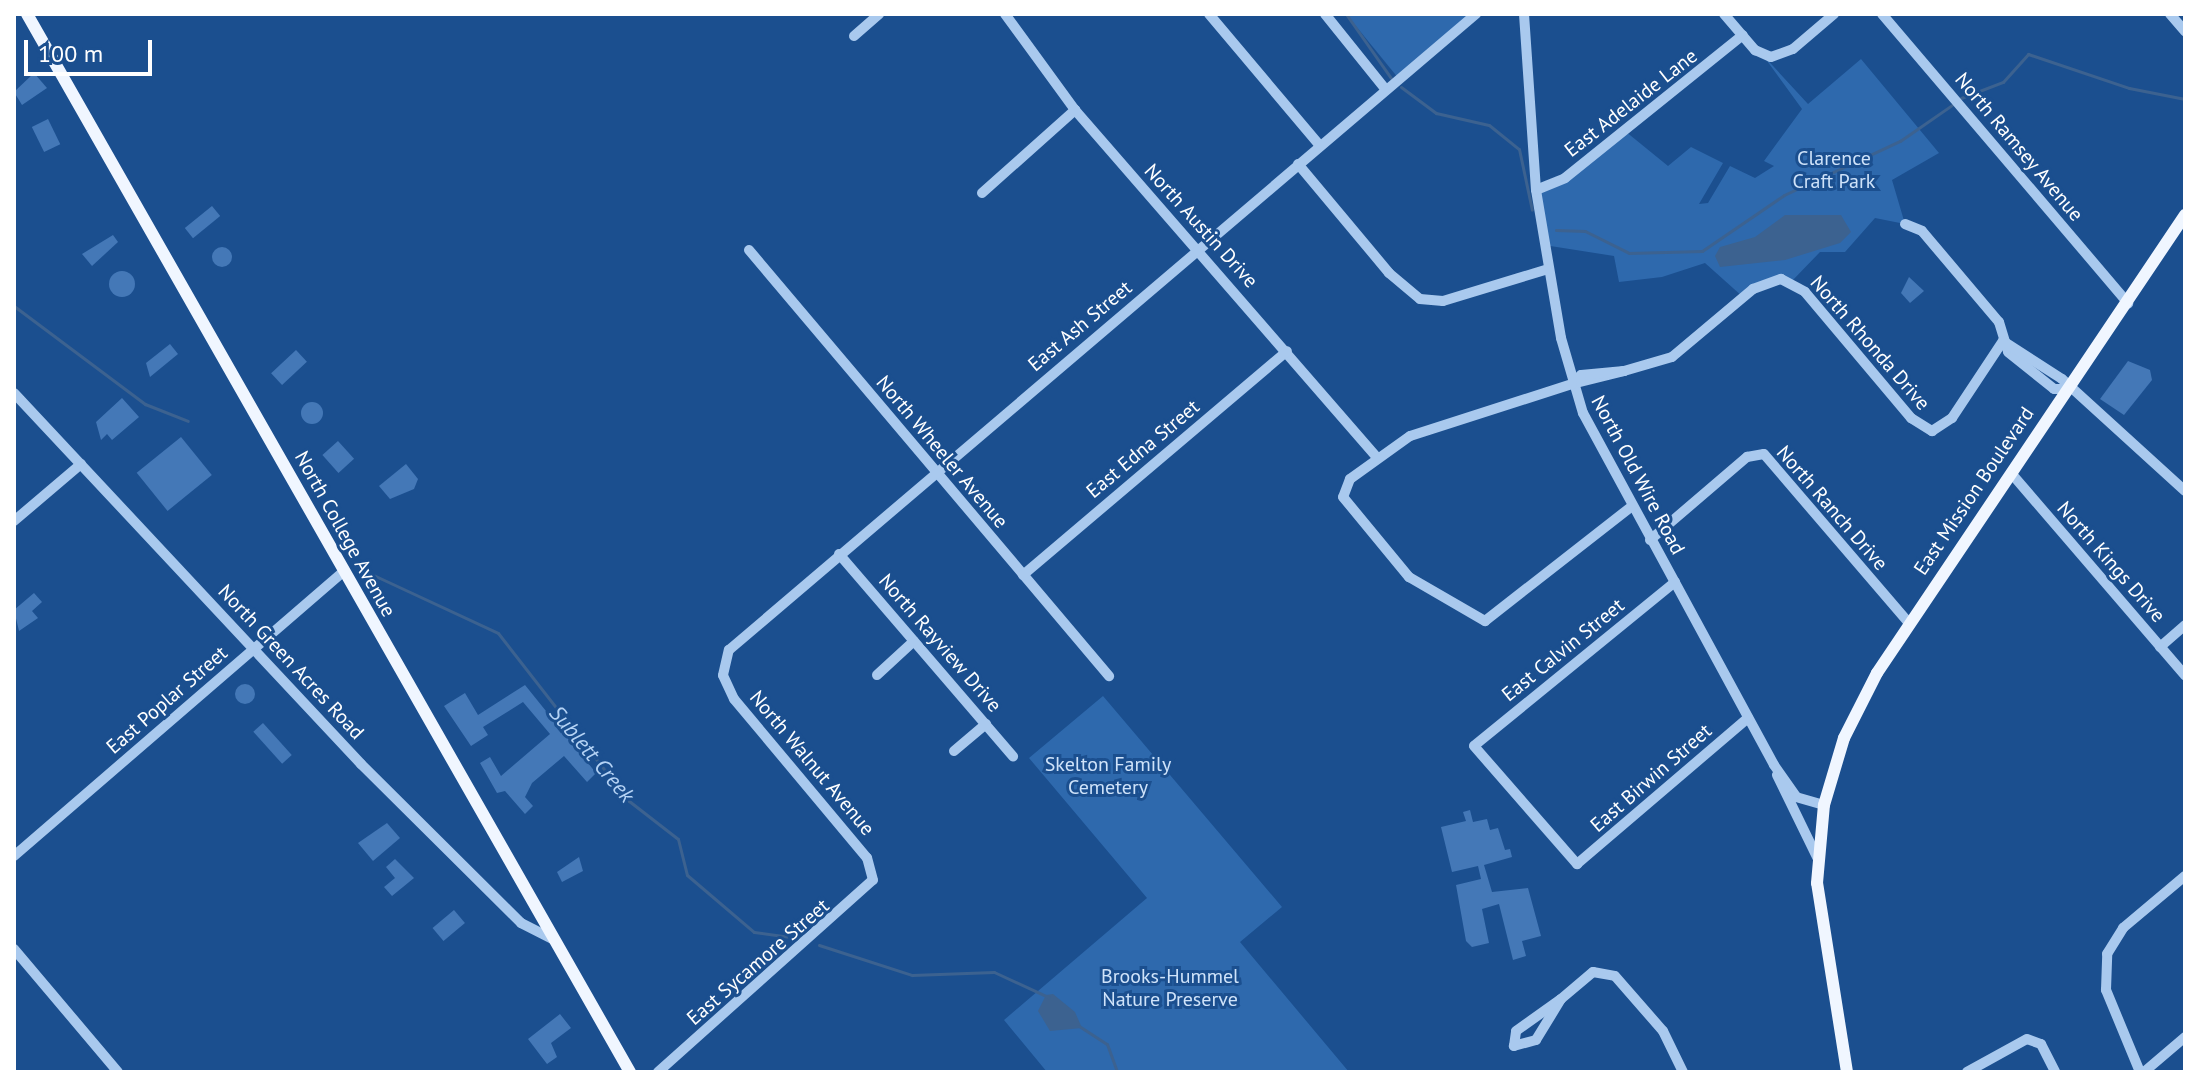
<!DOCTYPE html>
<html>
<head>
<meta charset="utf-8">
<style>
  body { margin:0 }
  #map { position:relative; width:2199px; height:1086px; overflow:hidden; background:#1b4f8f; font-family:"PT Sans",sans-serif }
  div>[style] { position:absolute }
  .green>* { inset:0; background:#2e69ad }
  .water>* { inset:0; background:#3c6290 }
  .stream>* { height:3px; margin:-1.5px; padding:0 1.5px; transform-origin:1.5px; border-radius:1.5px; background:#3c6290 }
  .building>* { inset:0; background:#4478b7; transform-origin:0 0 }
  .round { border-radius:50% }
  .minor>* { height:10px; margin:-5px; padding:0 5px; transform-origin:5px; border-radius:5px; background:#a9c9ee }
  .major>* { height:12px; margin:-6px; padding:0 6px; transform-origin:6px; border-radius:6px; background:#f0f6ff }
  span { translate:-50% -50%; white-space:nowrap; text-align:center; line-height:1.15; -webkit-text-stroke:6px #1b4f8f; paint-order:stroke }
  .street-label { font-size:20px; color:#fff }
  .park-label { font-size:20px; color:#cfe3fa }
  .water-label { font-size:22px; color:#b5d3f5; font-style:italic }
  .frame { position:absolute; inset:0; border:16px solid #fff; pointer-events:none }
  .scale { position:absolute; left:24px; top:40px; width:128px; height:36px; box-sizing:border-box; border:4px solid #fff; border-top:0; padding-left:10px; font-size:24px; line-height:28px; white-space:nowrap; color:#fff; -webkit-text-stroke:6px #1b4f8f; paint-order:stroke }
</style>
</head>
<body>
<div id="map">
  <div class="green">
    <i style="clip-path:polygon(1346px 14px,1476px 14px,1399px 79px)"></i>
    <i style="clip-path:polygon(1762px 54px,1808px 104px,1861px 59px,1939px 153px,1892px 180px,1905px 224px,1875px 218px,1845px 252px,1820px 252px,1791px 282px,1781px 279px,1743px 297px,1705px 263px,1662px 277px,1619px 282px,1614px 256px,1544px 245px,1536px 190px,1557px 184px,1625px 131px,1668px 166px,1691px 147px,1723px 163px,1699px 204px,1708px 203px,1730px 166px,1755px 178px,1774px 166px,1764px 161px,1802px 109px)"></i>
    <i style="clip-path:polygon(1103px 696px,1282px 907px,1240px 942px,1349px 1072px,1047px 1072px,1004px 1020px,1147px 898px,1029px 758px)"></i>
  </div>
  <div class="water">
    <i style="clip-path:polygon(1785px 215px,1841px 215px,1851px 232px,1840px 243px,1785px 260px,1720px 267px,1715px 256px,1720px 247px,1755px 237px)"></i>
    <i style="clip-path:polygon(1053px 994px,1075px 1012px,1082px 1028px,1050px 1031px,1038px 1011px,1046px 995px)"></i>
  </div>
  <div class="stream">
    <i style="left:1346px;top:14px;width:78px;rotate:54.9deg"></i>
    <i style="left:1401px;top:87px;width:44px;rotate:36.6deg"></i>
    <i style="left:1436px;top:113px;width:54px;rotate:12.8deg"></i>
    <i style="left:1489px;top:125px;width:38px;rotate:39deg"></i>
    <i style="left:1519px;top:149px;width:62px;rotate:78deg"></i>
    <i style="left:1961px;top:98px;width:45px;rotate:-20.9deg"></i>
    <i style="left:2003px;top:82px;width:38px;rotate:-48deg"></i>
    <i style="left:2028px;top:54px;width:107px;rotate:18.6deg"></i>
    <i style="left:2129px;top:88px;width:57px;rotate:11.1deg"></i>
    <i style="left:1556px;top:230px;width:29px;rotate:2deg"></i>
    <i style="left:1585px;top:231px;width:49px;rotate:26.6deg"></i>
    <i style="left:1629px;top:253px;width:73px;rotate:-1.6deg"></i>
    <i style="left:1702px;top:251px;width:99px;rotate:-34.3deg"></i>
    <i style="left:1784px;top:195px;width:128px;rotate:-25deg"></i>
    <i style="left:1900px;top:141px;width:63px;rotate:-34.7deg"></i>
    <i style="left:14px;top:306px;width:164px;rotate:36.8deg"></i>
    <i style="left:145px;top:404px;width:46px;rotate:21.6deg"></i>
    <i style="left:369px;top:573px;width:142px;rotate:24.9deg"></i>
    <i style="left:498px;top:633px;width:213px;rotate:52.1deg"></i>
    <i style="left:629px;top:801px;width:62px;rotate:37.8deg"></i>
    <i style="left:678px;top:839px;width:37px;rotate:76deg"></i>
    <i style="left:687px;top:875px;width:88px;rotate:40.4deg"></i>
    <i style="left:754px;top:932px;width:51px;rotate:7.8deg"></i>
    <i style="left:819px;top:945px;width:98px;rotate:17.9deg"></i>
    <i style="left:912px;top:975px;width:82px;rotate:-2.1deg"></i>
    <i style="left:994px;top:972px;width:60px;rotate:24.8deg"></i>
    <i style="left:1079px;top:1026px;width:33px;rotate:33deg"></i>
    <i style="left:1107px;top:1044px;width:30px;rotate:70deg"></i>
  </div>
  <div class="building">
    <i style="clip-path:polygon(34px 73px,47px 88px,22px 105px,14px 92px)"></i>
    <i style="left:48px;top:119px;width:28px;height:18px;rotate:64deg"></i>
    <i style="left:212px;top:206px;width:13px;height:35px;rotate:51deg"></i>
    <i style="clip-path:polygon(113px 235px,118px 242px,92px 266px,82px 254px)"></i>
    <i class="round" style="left:212px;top:247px;width:20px;height:20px"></i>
    <i class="round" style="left:109px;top:271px;width:26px;height:26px"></i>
    <i style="clip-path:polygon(1909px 277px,1924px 291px,1910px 303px,1901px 293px)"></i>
    <i style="clip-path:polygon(170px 344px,178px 354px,150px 377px,146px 363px)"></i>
    <i style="left:296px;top:350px;width:16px;height:34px;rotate:47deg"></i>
    <i style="clip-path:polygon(2128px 361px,2150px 370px,2152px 380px,2124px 415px,2100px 399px)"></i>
    <i style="clip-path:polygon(122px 398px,139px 417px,112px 440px,107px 434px,101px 440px,96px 422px)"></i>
    <i class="round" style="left:301px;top:402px;width:22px;height:22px"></i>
    <i style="left:181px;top:437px;width:49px;height:57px;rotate:51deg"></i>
    <i style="left:338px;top:441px;width:24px;height:21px;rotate:48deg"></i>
    <i style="clip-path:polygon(406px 464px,418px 479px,414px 489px,390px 499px,379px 486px)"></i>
    <i style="clip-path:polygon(34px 593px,42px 602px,32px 611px,38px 618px,19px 631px,14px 610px)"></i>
    <i class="round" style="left:235px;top:684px;width:20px;height:20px"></i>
    <i style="clip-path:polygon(525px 685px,596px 773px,587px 782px,564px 756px,532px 783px,525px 797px,533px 806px,525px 814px,505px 791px,497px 793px,480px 763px,490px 757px,501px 776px,550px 734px,523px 702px,483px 727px,488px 735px,471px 746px,444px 706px,465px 693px,478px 715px)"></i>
    <i style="left:263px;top:723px;width:43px;height:13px;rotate:48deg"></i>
    <i style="clip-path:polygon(1470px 810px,1473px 822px,1487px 819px,1490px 830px,1498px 828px,1505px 850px,1510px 849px,1512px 857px,1484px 865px,1492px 892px,1528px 888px,1541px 936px,1522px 941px,1526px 956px,1513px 960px,1499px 904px,1482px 909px,1489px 943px,1472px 947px,1466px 941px,1456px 885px,1481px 879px,1478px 866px,1452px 872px,1441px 827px,1466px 821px,1463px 812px)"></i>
    <i style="clip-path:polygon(387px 823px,400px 838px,373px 861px,358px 843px)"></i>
    <i style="clip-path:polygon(579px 857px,583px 871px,562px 882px,557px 872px)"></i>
    <i style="clip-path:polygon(395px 859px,414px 878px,392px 896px,384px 887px,395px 878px,386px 867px)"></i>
    <i style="left:454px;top:910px;width:17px;height:28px;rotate:50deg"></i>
    <i style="clip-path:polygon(560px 1014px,571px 1028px,551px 1043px,557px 1057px,547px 1064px,528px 1039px)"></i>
  </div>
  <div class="minor">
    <i style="left:1005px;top:14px;width:119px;rotate:53.9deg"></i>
    <i style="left:1075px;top:110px;width:460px;rotate:49deg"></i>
    <i style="left:1209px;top:14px;width:172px;rotate:49.9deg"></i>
    <i style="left:1325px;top:14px;width:97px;rotate:51.2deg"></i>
    <i style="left:1524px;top:14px;width:176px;rotate:86.1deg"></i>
    <i style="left:1536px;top:190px;width:150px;rotate:80.4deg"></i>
    <i style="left:1561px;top:338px;width:78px;rotate:73.7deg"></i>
    <i style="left:1583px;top:413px;width:400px;rotate:61.5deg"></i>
    <i style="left:1774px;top:765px;width:39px;rotate:55deg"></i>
    <i style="left:1796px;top:797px;width:29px;rotate:16deg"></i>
    <i style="left:1724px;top:14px;width:48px;rotate:49.3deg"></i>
    <i style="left:1755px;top:50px;width:17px;rotate:24deg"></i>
    <i style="left:1771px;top:57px;width:23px;rotate:-20deg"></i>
    <i style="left:1793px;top:49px;width:54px;rotate:-40.5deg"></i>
    <i style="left:1882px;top:14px;width:380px;rotate:49.6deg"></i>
    <i style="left:2170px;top:14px;width:23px;rotate:49deg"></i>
    <i style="left:854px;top:36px;width:33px;rotate:-41deg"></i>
    <i style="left:1298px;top:164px;width:142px;rotate:50.1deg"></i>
    <i style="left:1389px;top:273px;width:40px;rotate:40deg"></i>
    <i style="left:1420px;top:299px;width:23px;rotate:5deg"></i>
    <i style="left:1443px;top:301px;width:110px;rotate:-16.9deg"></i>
    <i style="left:1536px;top:190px;width:31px;rotate:-22deg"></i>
    <i style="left:1565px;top:178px;width:228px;rotate:-38.8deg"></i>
    <i style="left:982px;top:193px;width:125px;rotate:-41.7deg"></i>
    <i style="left:1905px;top:224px;width:18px;rotate:22deg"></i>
    <i style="left:1922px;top:231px;width:119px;rotate:49.8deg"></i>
    <i style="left:1999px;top:322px;width:31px;rotate:73deg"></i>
    <i style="left:2008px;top:352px;width:59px;rotate:38.8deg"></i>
    <i style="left:2054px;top:389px;width:13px"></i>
    <i style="left:749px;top:250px;width:558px;rotate:49.8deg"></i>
    <i style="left:2003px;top:341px;width:70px;rotate:32.8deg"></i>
    <i style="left:2062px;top:379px;width:166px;rotate:42.3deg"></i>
    <i style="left:1624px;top:371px;width:50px;rotate:-16.3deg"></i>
    <i style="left:1672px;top:357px;width:106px;rotate:-40deg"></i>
    <i style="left:1753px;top:289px;width:30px;rotate:-20deg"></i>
    <i style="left:1781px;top:279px;width:27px;rotate:28deg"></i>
    <i style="left:1805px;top:292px;width:165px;rotate:49.9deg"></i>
    <i style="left:1911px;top:418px;width:25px;rotate:32deg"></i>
    <i style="left:1932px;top:431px;width:24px;rotate:-33deg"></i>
    <i style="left:1952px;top:418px;width:92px;rotate:-56.5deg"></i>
    <i style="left:1572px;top:384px;width:54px;rotate:-14deg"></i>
    <i style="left:1624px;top:371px;width:43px;rotate:174.7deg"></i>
    <i style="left:1581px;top:375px;width:13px;rotate:135deg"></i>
    <i style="left:1572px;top:384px;width:170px;rotate:162.2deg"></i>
    <i style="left:1410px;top:436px;width:74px;rotate:144.4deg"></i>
    <i style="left:1350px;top:479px;width:19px;rotate:111deg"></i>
    <i style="left:1343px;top:497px;width:104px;rotate:50.5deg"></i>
    <i style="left:1409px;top:577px;width:88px;rotate:30.1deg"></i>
    <i style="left:1485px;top:621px;width:185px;rotate:-38deg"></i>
    <i style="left:14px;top:393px;width:508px;rotate:46.91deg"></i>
    <i style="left:361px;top:764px;width:226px;rotate:44.8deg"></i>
    <i style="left:521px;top:923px;width:37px;rotate:27deg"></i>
    <i style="left:2011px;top:473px;width:267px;rotate:49.3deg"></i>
    <i style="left:14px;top:521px;width:88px;rotate:-40.4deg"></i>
    <i style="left:1650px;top:540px;width:128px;rotate:-40.6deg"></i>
    <i style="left:1747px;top:457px;width:17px;rotate:-10deg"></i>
    <i style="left:1764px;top:454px;width:223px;rotate:49.4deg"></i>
    <i style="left:839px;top:554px;width:267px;rotate:49.3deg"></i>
    <i style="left:1023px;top:575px;width:346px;rotate:-40.3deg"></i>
    <i style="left:1675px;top:582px;width:259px;rotate:140.8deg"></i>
    <i style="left:1474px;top:746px;width:157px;rotate:48.9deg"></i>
    <i style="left:1577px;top:864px;width:225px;rotate:-40.5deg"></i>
    <i style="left:2160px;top:647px;width:33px;rotate:-41deg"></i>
    <i style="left:877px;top:675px;width:50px;rotate:-42.6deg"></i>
    <i style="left:954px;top:751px;width:42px;rotate:-40.2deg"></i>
    <i style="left:1777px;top:775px;width:93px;rotate:64deg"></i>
    <i style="left:14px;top:856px;width:435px;rotate:-40.8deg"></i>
    <i style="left:14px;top:949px;width:161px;rotate:49.8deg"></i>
    <i style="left:1561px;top:999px;width:42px;rotate:-40.2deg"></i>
    <i style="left:1593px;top:972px;width:22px;rotate:10deg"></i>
    <i style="left:1615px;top:976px;width:73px;rotate:48.9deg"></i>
    <i style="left:1663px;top:1031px;width:46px;rotate:64deg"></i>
    <i style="left:1561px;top:999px;width:48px;rotate:121.4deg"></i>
    <i style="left:1536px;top:1040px;width:23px;rotate:165deg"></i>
    <i style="left:1514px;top:1046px;width:15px;rotate:-82deg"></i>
    <i style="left:1516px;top:1031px;width:55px;rotate:-35.4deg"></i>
    <i style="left:658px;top:1072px;width:288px;rotate:-41.8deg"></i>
    <i style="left:873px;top:880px;width:23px;rotate:-105deg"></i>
    <i style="left:867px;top:858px;width:207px;rotate:-129.9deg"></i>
    <i style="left:734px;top:699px;width:26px;rotate:-115deg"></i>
    <i style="left:723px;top:675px;width:26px;rotate:-77deg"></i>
    <i style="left:729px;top:650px;width:981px;rotate:-40.41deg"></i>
    <i style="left:1967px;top:1072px;width:68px;rotate:-28.8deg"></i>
    <i style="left:2027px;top:1039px;width:15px;rotate:20deg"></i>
    <i style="left:2041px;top:1044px;width:31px;rotate:63deg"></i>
    <i style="left:2140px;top:1072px;width:89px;rotate:-112.5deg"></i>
    <i style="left:2106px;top:990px;width:36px;rotate:-88deg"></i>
    <i style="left:2107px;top:954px;width:31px;rotate:-58deg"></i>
    <i style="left:2123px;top:928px;width:81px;rotate:-40deg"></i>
    <i style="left:2144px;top:1072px;width:54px;rotate:-40.5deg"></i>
  </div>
  <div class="major">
    <i style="left:27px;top:14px;width:1218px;rotate:60.32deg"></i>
    <i style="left:1847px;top:1072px;width:191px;rotate:-99deg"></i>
    <i style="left:1817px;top:883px;width:78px;rotate:-84.9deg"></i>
    <i style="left:1824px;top:805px;width:70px;rotate:-73.4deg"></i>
    <i style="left:1844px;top:738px;width:73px;rotate:-63.1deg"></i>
    <i style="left:1877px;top:673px;width:552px;rotate:-56.08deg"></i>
  </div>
  <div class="street-label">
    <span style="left:1631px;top:103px;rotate:-38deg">East Adelaide Lane</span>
    <span style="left:2019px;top:147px;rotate:50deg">North Ramsey Avenue</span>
    <span style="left:1201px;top:226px;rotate:48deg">North Austin Drive</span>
    <span style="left:1080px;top:326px;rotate:-40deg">East Ash Street</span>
    <span style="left:1870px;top:343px;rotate:49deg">North Rhonda Drive</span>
    <span style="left:1143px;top:449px;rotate:-40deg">East Edna Street</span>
    <span style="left:942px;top:452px;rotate:50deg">North Wheeler Avenue</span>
    <span style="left:1638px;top:475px;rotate:62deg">North Old Wire Road</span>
    <span style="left:1974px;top:491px;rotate:-56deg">East Mission Boulevard</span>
    <span style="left:1832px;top:508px;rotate:49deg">North Ranch Drive</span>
    <span style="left:345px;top:534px;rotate:61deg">North College Avenue</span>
    <span style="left:2111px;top:562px;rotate:49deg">North Kings Drive</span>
    <span style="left:940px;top:643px;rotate:49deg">North Rayview Drive</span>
    <span style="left:1563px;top:650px;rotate:-39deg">East Calvin Street</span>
    <span style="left:291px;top:662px;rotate:47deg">North Green Acres Road</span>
    <span style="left:167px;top:700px;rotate:-41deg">East Poplar Street</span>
    <span style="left:812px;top:763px;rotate:50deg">North Walnut Avenue</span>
    <span style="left:1651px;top:778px;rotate:-41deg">East Birwin Street</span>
    <span style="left:758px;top:962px;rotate:-41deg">East Sycamore Street</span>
  </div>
  <div class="park-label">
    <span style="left:1834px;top:170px">Clarence<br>Craft Park</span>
    <span style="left:1108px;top:776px">Skelton Family<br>Cemetery</span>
    <span style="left:1170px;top:988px">Brooks-Hummel<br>Nature Preserve</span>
  </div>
  <div class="water-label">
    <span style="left:592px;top:754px;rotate:50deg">Sublett Creek</span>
  </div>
  <div class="frame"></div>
  <div class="scale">100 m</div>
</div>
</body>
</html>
